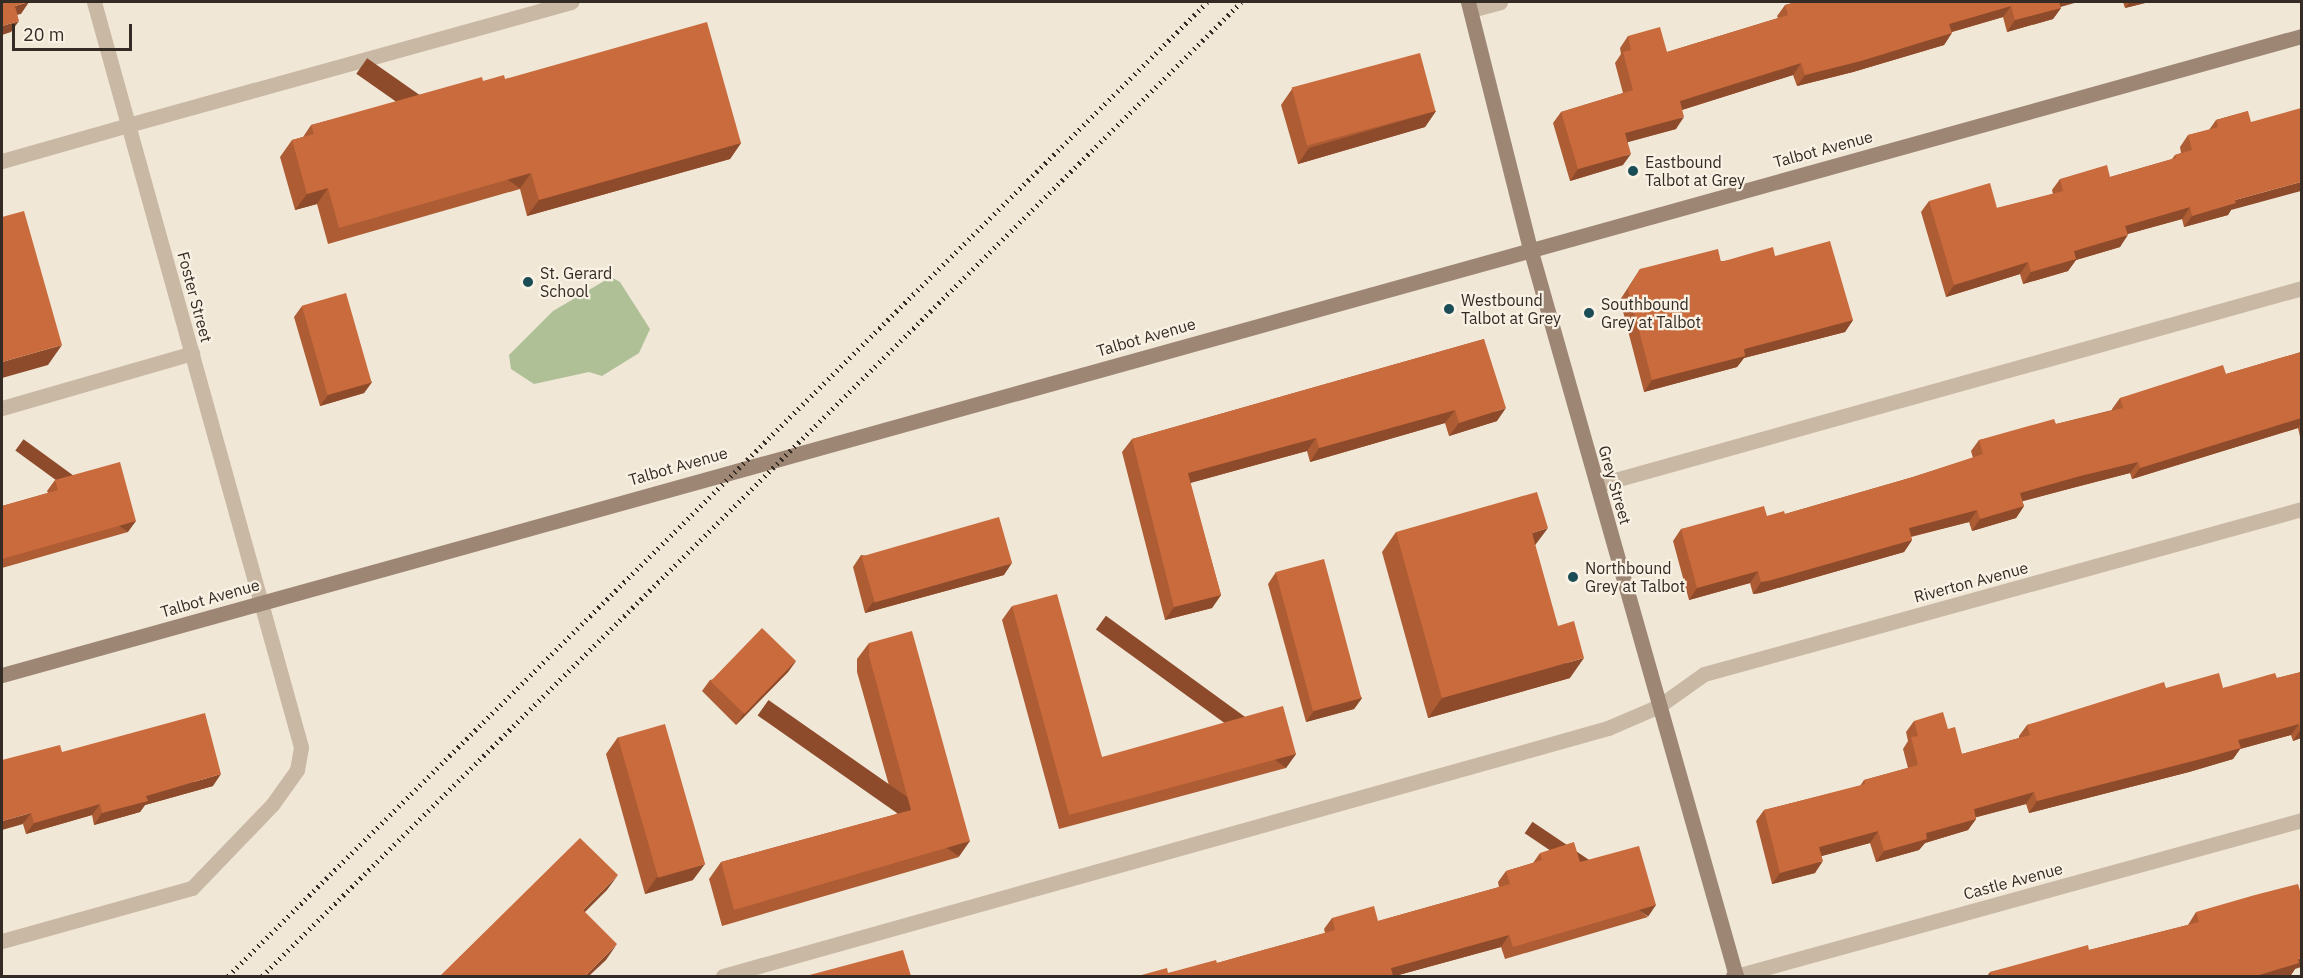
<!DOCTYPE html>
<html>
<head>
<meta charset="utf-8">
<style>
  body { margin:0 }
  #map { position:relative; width:2303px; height:978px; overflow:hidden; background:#f1e7d7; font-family:"IBM Plex Sans",sans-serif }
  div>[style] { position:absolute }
  .green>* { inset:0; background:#afc097 }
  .lane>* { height:15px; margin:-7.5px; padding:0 7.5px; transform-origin:7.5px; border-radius:7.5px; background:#c9b8a3 }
  .street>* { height:15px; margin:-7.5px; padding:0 7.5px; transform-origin:7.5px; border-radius:7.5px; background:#c9b8a3 }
  .secondary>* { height:15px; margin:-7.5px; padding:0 7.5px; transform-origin:7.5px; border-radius:7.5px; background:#9d8674 }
  .rail>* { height:4.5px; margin-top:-2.25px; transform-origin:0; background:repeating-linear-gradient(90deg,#342b25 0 1.5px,transparent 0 6px) }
  .wall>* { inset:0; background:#ad5c34 }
  .shaded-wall>* { inset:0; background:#8d4b2b; transform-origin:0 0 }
  .building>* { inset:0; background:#c96b3d; transform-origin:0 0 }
  .dots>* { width:16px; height:16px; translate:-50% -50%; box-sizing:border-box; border:3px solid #f9f1e3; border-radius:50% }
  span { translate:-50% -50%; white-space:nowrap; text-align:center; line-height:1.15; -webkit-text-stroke:4.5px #f9f1e3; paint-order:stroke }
  .street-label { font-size:16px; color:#342b25 }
  .poi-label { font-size:16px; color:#342b25 }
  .left { translate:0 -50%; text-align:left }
  .frame { position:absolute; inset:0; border:3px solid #342b25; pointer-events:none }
  .scale { position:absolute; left:12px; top:24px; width:120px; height:27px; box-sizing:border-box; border:3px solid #342b25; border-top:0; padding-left:8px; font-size:18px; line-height:21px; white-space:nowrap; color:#342b25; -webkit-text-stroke:4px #f9f1e3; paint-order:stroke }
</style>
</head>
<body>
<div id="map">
  <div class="green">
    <i style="clip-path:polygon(611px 277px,620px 282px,650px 329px,639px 353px,602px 376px,589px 372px,534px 384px,511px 369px,509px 355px,553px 311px)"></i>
  </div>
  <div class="lane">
    <i style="left:1471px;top:10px;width:30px;rotate:-15deg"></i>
    <i style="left:128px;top:125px;width:460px;rotate:-15.5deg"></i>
    <i style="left:2px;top:408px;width:198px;rotate:-16.1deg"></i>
    <i style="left:1597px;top:485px;width:732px;rotate:-15.61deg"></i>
    <i style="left:2px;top:941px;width:197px;rotate:-15.6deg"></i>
    <i style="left:192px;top:888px;width:115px;rotate:-46.1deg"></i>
    <i style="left:272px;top:805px;width:43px;rotate:-54.5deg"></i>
    <i style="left:297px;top:770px;width:23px;rotate:-80deg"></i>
    <i style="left:301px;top:747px;width:149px;rotate:-105.5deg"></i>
    <i style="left:723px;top:976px;width:919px;rotate:-15.65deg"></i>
    <i style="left:1608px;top:728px;width:56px;rotate:-23.3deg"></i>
  </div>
  <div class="street">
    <i style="left:94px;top:2px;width:624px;rotate:74.47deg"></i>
    <i style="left:2px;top:161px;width:131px;rotate:-15.9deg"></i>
    <i style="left:1659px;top:706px;width:55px;rotate:-35.4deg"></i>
    <i style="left:1704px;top:674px;width:620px;rotate:-15.43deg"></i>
    <i style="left:1736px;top:976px;width:587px;rotate:-15.41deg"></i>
  </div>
  <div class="secondary">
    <i style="left:1468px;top:2px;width:254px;rotate:75.9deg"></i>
    <i style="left:1530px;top:248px;width:757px;rotate:74.2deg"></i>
    <i style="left:1736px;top:976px;width:3px;rotate:180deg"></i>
    <i style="left:2px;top:675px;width:2387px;rotate:-15.53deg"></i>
  </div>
  <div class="rail">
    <i style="left:228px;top:976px;width:1381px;rotate:-44.85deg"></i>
    <i style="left:262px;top:976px;width:1381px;rotate:-44.85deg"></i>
  </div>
  <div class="wall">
    <i style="clip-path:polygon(1796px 2px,2060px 7px,2061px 8px,2053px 19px,2007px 32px,2003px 17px,1952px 32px,1944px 45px,1853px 72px,1797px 86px,1793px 75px,1682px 110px,1676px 129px,1628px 142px,1623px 165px,1570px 181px,1553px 123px,1561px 112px,1623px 93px,1615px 63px,1621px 54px,1620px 48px,1628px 36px,1667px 52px,1778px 18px,1777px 16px,1785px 5px)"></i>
    <i style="clip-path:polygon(2123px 2px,2149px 2px,2125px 8px)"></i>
    <i style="clip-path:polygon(505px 79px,741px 143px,730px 159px,527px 216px,520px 189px,328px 244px,317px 204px,295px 210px,280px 157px,292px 140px,303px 137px,311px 125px,483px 81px)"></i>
    <i style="clip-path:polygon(1292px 89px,1436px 111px,1425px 127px,1298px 164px,1281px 105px)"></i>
    <i style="clip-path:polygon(2248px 111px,2231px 210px,2228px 215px,2184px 227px,2182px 219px,2127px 234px,2120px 247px,2076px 260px,2068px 271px,2023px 284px,2020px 274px,1946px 297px,1921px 212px,1929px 201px,1997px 208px,2053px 194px,2052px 190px,2060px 179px,2110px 177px,2172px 159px,2175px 155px,2181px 153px,2180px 147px,2188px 135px,2209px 130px,2216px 120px)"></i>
    <i style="clip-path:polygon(1775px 256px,1853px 320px,1845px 332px,1744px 358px,1737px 367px,1644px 392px,1620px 300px,1640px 269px)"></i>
    <i style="clip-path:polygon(302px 306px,372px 382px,364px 393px,320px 406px,294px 317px)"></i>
    <i style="clip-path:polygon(1484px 339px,1497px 421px,1449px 436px,1445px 423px,1310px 462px,1307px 451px,1190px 483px,1221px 595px,1212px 608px,1165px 620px,1122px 452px,1132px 439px)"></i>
    <i style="clip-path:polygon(2301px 352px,2301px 441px,2298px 428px,2132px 479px,2130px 473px,2022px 501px,2024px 506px,2016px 518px,1972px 531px,1969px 522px,1911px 537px,1912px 540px,1904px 552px,1760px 593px,1753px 594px,1750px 583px,1689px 600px,1673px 541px,1681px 529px,1767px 516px,1785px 514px,1913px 477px,1973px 458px,1971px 451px,1979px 440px,2056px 424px,2112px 410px,2112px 409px,2120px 398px,2226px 374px)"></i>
    <i style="clip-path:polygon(55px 480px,128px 532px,2px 568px,2px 506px,48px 493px,47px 491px)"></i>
    <i style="clip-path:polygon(1396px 532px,1535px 546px,1570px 678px,1428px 718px,1382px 552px)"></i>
    <i style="clip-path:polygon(861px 555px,1004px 575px,865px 613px,853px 567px)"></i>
    <i style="clip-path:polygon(1276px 572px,1362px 698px,1354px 709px,1306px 722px,1268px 584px)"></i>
    <i style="clip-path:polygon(1012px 606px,1102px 757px,1296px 754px,1286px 768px,1059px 829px,1002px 620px)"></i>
    <i style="clip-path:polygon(869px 643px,959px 857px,722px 926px,709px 879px,721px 862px,897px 814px,857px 672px,857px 659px)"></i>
    <i style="clip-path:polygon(796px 661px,788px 672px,736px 725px,702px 691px,710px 680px)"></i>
    <i style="clip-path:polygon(2301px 672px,2301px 738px,2293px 741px,2291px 735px,2240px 749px,2233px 759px,2189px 772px,2029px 813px,2026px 804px,1976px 817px,1976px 819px,1968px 830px,1925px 843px,1919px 850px,1876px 862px,1870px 843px,1821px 856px,1815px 873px,1772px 884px,1756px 821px,1764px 810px,1860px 786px,1864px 780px,1908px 768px,1903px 749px,1908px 741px,1906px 732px,1914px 721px,1948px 729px,1962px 754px,2019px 738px,2019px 736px,2027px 725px,2166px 688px,2223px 688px,2277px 678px)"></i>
    <i style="clip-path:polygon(618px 737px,693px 880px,645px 894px,606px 754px)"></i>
    <i style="clip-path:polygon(62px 752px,213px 786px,145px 805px,140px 812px,94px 825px,92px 815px,26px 834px,23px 824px)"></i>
    <i style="clip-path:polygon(1540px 853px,1580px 862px,1648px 917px,1505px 959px,1501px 947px,1395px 976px,1138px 976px,1168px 973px,1217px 963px,1325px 933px,1324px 929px,1332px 918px,1378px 921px,1499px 887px,1498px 882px,1506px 871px,1533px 863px)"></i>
    <i style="clip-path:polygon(2196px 912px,2295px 969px,2291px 975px,2285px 976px,1987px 976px,1990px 972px,2089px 950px,2188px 925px)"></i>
  </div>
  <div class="shaded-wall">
    <i style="clip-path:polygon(29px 2px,21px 14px,7px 17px,15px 6px)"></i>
    <i style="clip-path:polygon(2056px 2px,2078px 2px,2050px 10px)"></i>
    <i style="clip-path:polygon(2130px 2px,2149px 2px,2125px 8px)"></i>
    <i style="clip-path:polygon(2011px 6px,2003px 17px,1941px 35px,1949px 24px)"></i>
    <i style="clip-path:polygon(2061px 8px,2053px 19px,2007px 32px,2015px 20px)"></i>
    <i style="clip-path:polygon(19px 21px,11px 32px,2px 35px,2px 26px)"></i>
    <i style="clip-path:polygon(1952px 33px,1944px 45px,1853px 72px,1797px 86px,1805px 75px)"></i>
    <i style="clip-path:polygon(1801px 63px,1793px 75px,1672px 113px,1680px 101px)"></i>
    <i style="clip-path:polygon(1436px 111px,1425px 127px,1298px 164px,1309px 148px)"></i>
    <i style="clip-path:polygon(1684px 117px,1676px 129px,1617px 145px,1625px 133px)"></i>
    <i style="clip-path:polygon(741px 143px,730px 159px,527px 216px,539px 200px)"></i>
    <i style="clip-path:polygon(1631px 154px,1623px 165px,1570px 181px,1578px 169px)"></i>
    <i style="left:531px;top:173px;width:19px;height:200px;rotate:125deg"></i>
    <i style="clip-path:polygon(2301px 182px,2301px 191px,2231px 210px,2228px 215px,2184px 227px,2192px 216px,2235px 200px)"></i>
    <i style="clip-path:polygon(328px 188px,317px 204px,295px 210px,307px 194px)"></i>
    <i style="clip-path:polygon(2190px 207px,2182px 219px,2117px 237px,2125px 226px)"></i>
    <i style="clip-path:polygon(2128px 235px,2120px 247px,2076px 260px,2068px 271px,2023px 284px,2031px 272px,2074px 251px)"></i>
    <i style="clip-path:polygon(2028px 262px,2020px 274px,1946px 297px,1954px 285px)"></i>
    <i style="clip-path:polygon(1853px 320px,1845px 332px,1744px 358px,1737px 367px,1644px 392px,1652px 380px,1744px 349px)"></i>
    <i style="clip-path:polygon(62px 345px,48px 365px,2px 378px,2px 362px)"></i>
    <i style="clip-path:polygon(372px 382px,364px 393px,320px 406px,328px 395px)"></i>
    <i style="clip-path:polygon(1506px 408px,1497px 421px,1449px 436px,1459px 423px)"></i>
    <i style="clip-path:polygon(1455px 410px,1445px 423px,1310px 462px,1319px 448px)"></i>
    <i style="clip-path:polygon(2301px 418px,2301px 423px,2298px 428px,2132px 479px,2140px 468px)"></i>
    <i style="clip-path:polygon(1316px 438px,1307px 451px,1179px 486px,1188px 473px)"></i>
    <i style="clip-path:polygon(2138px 462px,2130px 473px,2072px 488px,2012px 504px,2020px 493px,2080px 476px)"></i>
    <i style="clip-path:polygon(2024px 506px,2016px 518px,1972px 531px,1980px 519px)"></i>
    <i style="clip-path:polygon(1977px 510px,1969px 522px,1901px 539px,1909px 528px)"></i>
    <i style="left:136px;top:521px;width:14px;height:139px;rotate:126deg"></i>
    <i style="clip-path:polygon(1548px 528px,1533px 548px,1532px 533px)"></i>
    <i style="clip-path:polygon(1912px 540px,1904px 552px,1760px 593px,1753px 594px,1761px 582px)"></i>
    <i style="clip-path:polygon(1012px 563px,1004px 575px,865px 613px,873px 602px)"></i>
    <i style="clip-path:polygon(1758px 571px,1750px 583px,1689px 600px,1697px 588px)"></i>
    <i style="clip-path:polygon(1221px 595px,1212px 608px,1165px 620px,1174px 607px)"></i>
    <i style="clip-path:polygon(1584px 658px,1570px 678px,1428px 718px,1442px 698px)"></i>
    <i style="clip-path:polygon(796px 661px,788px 672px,736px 725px,744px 713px)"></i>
    <i style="clip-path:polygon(1362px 698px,1354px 709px,1306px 722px,1314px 711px)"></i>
    <i style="clip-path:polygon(2299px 724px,2291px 735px,2240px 749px,2233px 759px,2189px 772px,2029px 813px,2037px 801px,2238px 740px)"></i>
    <i style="clip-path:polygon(2301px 729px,2301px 738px,2293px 741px)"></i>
    <i style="left:1296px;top:754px;width:17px;height:235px;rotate:126deg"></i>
    <i style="clip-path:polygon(221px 774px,213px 786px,145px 805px,140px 812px,94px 825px,102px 813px,146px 796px)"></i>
    <i style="clip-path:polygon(2034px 792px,2026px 804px,1966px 820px,1974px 809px)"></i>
    <i style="clip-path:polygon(100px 804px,92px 815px,26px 834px,34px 823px)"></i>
    <i style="clip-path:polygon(31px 813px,23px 824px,2px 830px,2px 821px)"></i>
    <i style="clip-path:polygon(1976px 819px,1968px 830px,1925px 843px,1919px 850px,1876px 862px,1884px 851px,1926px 833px)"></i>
    <i style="clip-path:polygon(1878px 831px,1870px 843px,1811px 859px,1819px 847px)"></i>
    <i style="left:970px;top:841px;width:19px;height:246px;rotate:125deg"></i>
    <i style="clip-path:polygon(1823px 861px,1815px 873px,1772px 884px,1780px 873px)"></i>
    <i style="clip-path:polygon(705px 864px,693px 880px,645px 894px,657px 877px)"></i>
    <i style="clip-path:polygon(618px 875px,607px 890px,572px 925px,583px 910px)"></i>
    <i style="left:1656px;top:905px;width:14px;height:149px;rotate:124deg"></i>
    <i style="clip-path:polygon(1509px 935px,1501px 947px,1395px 976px,1385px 976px,1391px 968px)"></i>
    <i style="clip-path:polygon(617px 944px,606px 960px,589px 976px,585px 976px)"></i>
    <i style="clip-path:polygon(2301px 958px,2301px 967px,2295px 969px,2291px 975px,2285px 976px,2256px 976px)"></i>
  </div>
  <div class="building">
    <i style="clip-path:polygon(2px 2px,29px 2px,15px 6px,19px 21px,2px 26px)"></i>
    <i style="clip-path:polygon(1796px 2px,2059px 2px,2061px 8px,2015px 20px,2011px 6px,1949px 24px,1952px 33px,1861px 61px,1805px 75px,1801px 63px,1680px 101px,1684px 117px,1625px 133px,1631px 154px,1578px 169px,1561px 112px,1633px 90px,1623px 52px,1631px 50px,1628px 36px,1660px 27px,1667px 52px,1788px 15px,1785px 5px)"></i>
    <i style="clip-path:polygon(707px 22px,741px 143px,539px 200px,531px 173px,339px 228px,328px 188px,307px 194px,292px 140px,314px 134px,311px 125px,482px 77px,483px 81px,504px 75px,505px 79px)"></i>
    <i style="left:1420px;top:53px;width:60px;height:133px;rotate:75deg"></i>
    <i style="clip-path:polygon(2301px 108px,2301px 182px,2235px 200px,2236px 203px,2192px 216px,2190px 207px,2125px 226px,2128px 235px,2074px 251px,2076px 259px,2031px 272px,2028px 262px,1954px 285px,1929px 201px,1990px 183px,1997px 208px,2063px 191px,2060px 179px,2107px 165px,2110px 177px,2176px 158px,2175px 155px,2192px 150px,2188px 135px,2218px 127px,2216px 120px,2248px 111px,2251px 122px)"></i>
    <i style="clip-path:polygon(24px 211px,62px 345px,2px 362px,2px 217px)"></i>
    <i style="clip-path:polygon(1830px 241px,1853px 320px,1744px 349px,1745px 356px,1652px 380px,1628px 289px,1640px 269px,1718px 249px,1721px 262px,1773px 247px,1775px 256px)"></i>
    <i style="left:346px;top:293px;width:93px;height:46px;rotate:74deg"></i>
    <i style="clip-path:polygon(1484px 339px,1506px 408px,1459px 423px,1455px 410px,1319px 448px,1316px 438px,1188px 473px,1221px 595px,1174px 607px,1132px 439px)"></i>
    <i style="clip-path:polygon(2301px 352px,2301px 418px,2140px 468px,2138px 462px,2080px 476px,2020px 493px,2024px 506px,1980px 519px,1977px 510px,1909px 528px,1912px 540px,1768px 581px,1761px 582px,1758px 571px,1697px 588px,1681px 529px,1764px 506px,1767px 516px,1784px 511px,1785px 514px,1913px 477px,1983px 454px,1979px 440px,2054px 419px,2056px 424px,2123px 408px,2120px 398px,2223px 365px,2226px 374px)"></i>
    <i style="clip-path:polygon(120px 462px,136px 521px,2px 559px,2px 506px,58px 490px,55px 480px)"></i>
    <i style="clip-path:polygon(1537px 492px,1548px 528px,1532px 533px,1558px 626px,1574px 621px,1584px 658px,1442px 698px,1396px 532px)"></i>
    <i style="left:999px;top:517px;width:48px;height:143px;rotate:74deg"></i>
    <i style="left:1324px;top:559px;width:144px;height:50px;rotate:75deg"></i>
    <i style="clip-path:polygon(1057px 594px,1102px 757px,1283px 706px,1296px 754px,1069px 815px,1012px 606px)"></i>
    <i style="left:762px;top:628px;width:47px;height:74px;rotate:44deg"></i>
    <i style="clip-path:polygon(912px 631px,970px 841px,734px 910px,721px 862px,911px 810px,869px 656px,869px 643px)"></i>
    <i style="clip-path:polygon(2301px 672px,2301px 729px,2299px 724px,2238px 740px,2241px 748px,2197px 760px,2037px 801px,2034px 792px,1974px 809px,1976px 819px,1926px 833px,1927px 839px,1884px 851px,1878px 831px,1819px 847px,1823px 861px,1780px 873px,1764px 810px,1865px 784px,1864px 780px,1918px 765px,1911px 737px,1918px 736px,1914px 721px,1943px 712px,1948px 729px,1955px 727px,1962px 754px,2030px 735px,2027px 725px,2164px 682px,2166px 688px,2219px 673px,2223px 688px,2275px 673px,2277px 678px)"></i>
    <i style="clip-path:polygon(205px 713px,221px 774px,146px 796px,148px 801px,102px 813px,100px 804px,34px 823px,31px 813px,2px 821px,2px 760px,60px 745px,62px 752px)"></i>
    <i style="left:665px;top:724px;width:146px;height:49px;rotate:74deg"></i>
    <i style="clip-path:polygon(580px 838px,618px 875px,583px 910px,617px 944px,585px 976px,440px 976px)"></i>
    <i style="clip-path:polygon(1574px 842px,1580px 862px,1639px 846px,1656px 905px,1513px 947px,1509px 935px,1391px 968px,1393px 976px,1138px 976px,1167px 968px,1168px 973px,1216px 960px,1217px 963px,1335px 930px,1332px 918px,1374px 906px,1378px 921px,1510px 884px,1506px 871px,1542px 860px,1540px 853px)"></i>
    <i style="clip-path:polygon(2298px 884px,2301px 894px,2301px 958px,2298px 959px,2299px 963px,2256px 976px,1992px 976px,1990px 972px,2088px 945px,2089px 950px,2199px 922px,2196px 912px,2255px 895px)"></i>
    <i style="clip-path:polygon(903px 950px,911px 976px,806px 976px)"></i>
  </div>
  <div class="dots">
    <i style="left:1633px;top:171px;background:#1a4d56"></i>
    <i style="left:528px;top:282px;background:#1a4d56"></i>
    <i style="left:1449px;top:309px;background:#1a4d56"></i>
    <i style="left:1589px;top:313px;background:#1a4d56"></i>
    <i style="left:1573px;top:577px;background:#1a4d56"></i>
  </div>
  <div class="street-label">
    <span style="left:1823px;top:149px;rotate:-15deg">Talbot Avenue</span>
    <span style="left:195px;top:297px;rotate:75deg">Foster Street</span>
    <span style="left:1146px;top:337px;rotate:-16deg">Talbot Avenue</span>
    <span style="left:678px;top:466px;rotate:-16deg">Talbot Avenue</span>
    <span style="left:1615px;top:485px;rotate:74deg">Grey Street</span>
    <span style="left:1971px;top:582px;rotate:-15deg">Riverton Avenue</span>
    <span style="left:210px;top:598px;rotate:-16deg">Talbot Avenue</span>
    <span style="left:2013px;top:881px;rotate:-15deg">Castle Avenue</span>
  </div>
  <div class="poi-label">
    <span class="left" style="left:1645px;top:171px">Eastbound<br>Talbot at Grey</span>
    <span class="left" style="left:540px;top:282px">St. Gerard<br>School</span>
    <span class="left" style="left:1461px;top:309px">Westbound<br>Talbot at Grey</span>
    <span class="left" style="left:1601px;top:313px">Southbound<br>Grey at Talbot</span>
    <span class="left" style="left:1585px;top:577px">Northbound<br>Grey at Talbot</span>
  </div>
  <div class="frame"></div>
  <div class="scale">20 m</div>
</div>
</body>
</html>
